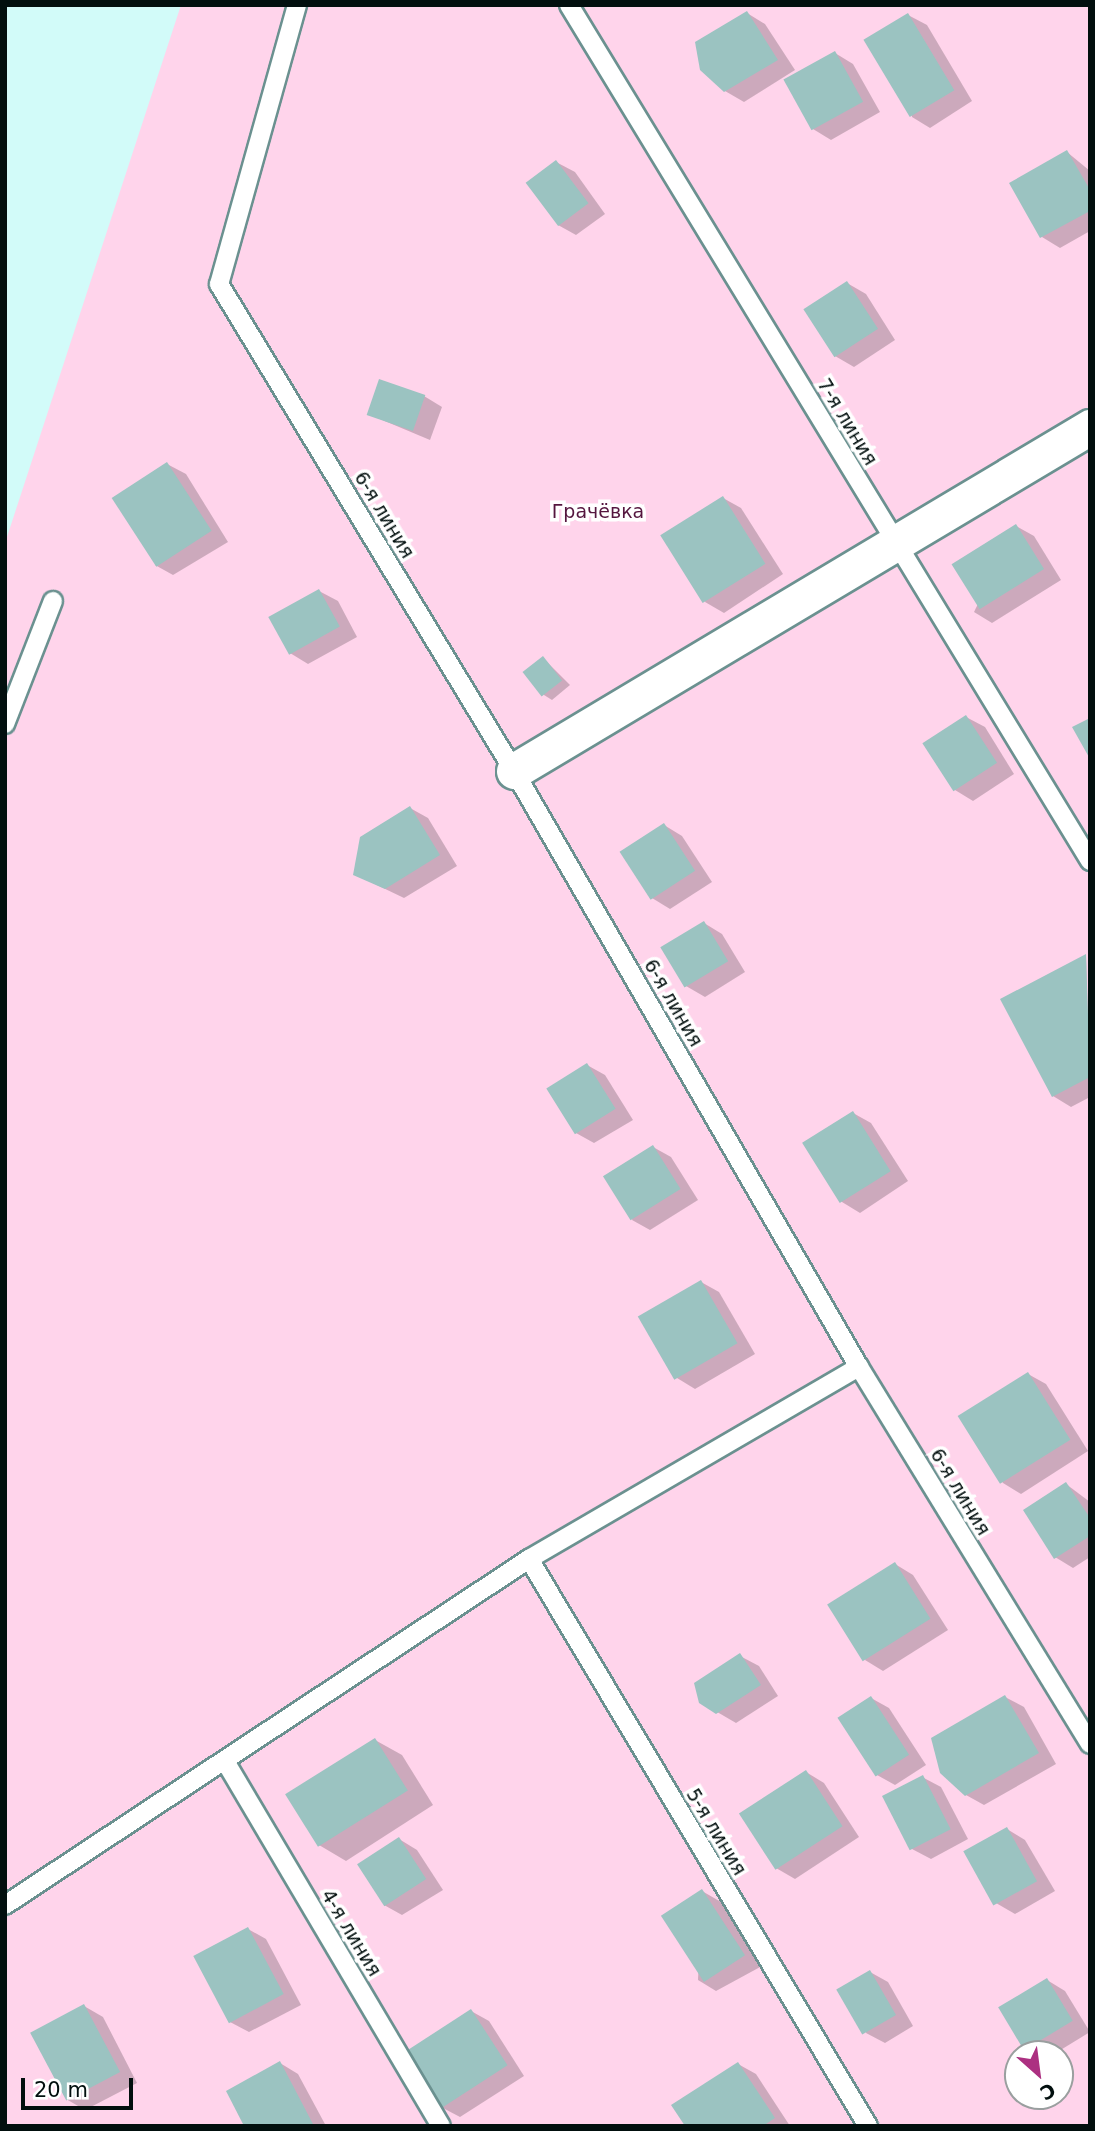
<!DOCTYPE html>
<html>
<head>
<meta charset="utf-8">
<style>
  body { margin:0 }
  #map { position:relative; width:1095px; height:2131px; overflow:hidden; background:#d2fbf9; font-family:"DejaVu Sans",sans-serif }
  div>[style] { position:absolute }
  .green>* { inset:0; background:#ffd4eb }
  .shadow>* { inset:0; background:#0003 }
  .building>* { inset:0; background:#9bc3c1; transform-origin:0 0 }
  .roads { filter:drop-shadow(2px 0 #6b9190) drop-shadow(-2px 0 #6b9190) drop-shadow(0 2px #6b9190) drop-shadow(0 -2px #6b9190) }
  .service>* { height:18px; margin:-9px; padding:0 9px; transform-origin:9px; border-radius:9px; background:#fff }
  .minor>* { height:35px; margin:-17.5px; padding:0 17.5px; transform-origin:17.5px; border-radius:17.5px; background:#fff }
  span { translate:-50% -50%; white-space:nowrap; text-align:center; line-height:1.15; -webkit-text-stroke:7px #fff; paint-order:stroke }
  .street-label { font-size:19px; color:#020f0e }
  .park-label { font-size:19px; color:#55163f }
  .frame { position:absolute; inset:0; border:7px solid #020f0e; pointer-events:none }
  .north { position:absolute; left:1004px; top:2040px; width:70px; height:70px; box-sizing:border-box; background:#fff; border:2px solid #9a9f9f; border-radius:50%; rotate:152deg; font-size:19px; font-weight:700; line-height:28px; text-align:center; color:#020f0e }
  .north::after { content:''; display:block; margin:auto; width:24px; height:32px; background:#ac3081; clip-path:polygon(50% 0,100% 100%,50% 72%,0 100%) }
  .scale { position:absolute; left:21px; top:2078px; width:112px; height:32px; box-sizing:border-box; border:4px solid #020f0e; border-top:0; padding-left:9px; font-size:21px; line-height:24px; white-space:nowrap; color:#020f0e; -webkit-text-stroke:5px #fff; paint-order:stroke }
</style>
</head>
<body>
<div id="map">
  <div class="green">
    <i style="clip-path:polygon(evenodd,181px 5px,1090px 5px,1090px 2126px,5px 2126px,5px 543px,181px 5px,1018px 2054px,1060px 2054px,1060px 2096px,1018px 2096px,1018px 2054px)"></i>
  </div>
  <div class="shadow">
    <i style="clip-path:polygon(747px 13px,765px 24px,795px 70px,744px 102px,725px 91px)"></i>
    <i style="clip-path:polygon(908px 15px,927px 25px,972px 101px,930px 128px,912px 117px)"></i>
    <i style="clip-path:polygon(835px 53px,853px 64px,880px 112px,831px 140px,813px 129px)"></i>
    <i style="clip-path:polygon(1067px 152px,1090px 171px,1090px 231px,1060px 248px,1042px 237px)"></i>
    <i style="clip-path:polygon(556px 162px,575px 172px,605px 214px,576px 235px,558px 225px)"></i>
    <i style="clip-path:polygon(847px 283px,866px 294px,895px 340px,854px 367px,835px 356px)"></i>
    <i style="clip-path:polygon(424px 396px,442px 407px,430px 440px,368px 414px)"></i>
    <i style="clip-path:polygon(167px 464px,186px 474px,228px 542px,173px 575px,155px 565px)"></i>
    <i style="clip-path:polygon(723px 498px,741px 508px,783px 574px,724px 613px,705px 602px)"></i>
    <i style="clip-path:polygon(1016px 526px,1034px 536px,1061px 580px,992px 623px,974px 612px)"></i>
    <i style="clip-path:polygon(319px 591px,338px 601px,357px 637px,308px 664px,290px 653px)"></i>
    <i style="clip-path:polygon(543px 658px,570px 685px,552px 700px,544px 695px)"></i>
    <i style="clip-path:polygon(966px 717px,985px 727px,1014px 774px,973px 801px,955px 790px,925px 744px)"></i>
    <i style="clip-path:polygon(410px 808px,428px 818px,457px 866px,404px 898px,354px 874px)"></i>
    <i style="clip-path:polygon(664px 825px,682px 836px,712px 882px,670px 909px,652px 898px)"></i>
    <i style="clip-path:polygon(704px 923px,722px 934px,745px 972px,705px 997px,686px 986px,663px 948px)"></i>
    <i style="clip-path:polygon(1086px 956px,1090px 1097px,1071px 1107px,1053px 1096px,1003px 999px)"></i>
    <i style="clip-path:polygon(587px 1065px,605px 1075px,633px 1120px,594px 1143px,576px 1133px)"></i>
    <i style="clip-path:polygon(853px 1113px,871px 1123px,908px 1181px,860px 1213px,842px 1202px,805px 1144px)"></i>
    <i style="clip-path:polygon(653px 1147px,671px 1157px,698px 1200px,650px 1230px,632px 1220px)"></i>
    <i style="clip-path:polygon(701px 1282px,719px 1292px,755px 1354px,695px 1389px,677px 1378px)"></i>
    <i style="clip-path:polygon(1028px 1374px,1046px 1384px,1088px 1451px,1021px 1494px,1003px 1483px,960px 1417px)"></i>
    <i style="clip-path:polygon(1066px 1484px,1090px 1502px,1090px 1557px,1073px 1568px,1055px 1557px)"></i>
    <i style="clip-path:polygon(895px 1564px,913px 1575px,948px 1630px,883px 1671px,865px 1660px)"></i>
    <i style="clip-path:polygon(740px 1656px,759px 1666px,778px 1696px,736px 1723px,700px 1702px)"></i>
    <i style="clip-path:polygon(1005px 1697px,1024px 1707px,1056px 1764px,984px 1805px,966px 1795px)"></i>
    <i style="clip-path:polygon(871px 1698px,889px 1708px,926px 1765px,895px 1785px,877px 1775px)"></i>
    <i style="clip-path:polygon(375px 1740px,402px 1755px,433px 1805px,346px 1861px,319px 1845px)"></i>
    <i style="clip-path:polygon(806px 1772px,824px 1783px,859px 1837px,795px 1879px,776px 1868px,741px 1813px)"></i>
    <i style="clip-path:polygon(922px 1777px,941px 1787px,968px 1839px,931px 1859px,912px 1849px)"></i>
    <i style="clip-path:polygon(1007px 1829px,1025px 1840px,1055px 1891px,1015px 1914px,996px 1903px)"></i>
    <i style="clip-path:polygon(399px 1839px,417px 1850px,443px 1890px,402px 1915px,384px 1905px)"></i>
    <i style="clip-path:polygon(702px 1891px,721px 1902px,762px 1966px,716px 1991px,698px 1980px)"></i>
    <i style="clip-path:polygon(248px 1929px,266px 1939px,301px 2005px,249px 2032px,230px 2022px)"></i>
    <i style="clip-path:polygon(870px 1972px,888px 1982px,913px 2026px,885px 2043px,866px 2033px)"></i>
    <i style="clip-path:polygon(1047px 1980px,1065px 1991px,1090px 2032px,1054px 2054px,1033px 2054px,1025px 2050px)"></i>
    <i style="clip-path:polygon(84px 2006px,103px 2017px,137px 2083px,85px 2110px,66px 2099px)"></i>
    <i style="clip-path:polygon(471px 2011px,489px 2021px,524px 2076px,460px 2117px,441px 2107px)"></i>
    <i style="clip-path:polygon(280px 2063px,298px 2074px,326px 2126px,246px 2126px)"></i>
    <i style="clip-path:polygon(738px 2064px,756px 2074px,790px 2126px,687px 2126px)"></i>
  </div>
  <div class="building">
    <i style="clip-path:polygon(747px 11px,778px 60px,724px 92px,700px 70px,695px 42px)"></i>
    <i style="left:908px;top:13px;width:90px;height:52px;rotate:59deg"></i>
    <i style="left:835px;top:51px;width:58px;height:59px;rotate:61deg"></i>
    <i style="clip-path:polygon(1067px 150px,1090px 190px,1090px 211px,1040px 238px,1009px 183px)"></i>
    <i style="left:556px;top:160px;width:54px;height:38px;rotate:53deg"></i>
    <i style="left:847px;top:281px;width:57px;height:52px;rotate:57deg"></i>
    <i style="left:379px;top:379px;width:49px;height:38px;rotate:19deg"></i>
    <i style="left:167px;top:462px;width:82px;height:66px;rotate:57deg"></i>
    <i style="left:723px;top:496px;width:80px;height:74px;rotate:58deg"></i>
    <i style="left:1016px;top:524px;width:53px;height:76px;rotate:58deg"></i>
    <i style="left:319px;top:589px;width:43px;height:58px;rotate:61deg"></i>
    <i style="left:543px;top:656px;width:31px;height:26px;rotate:52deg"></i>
    <i style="left:966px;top:715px;width:57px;height:52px;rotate:57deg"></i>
    <i style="clip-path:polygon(1090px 718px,1090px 759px,1072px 727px)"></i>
    <i style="clip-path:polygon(410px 806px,440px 855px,385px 889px,353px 875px,360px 837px)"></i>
    <i style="left:664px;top:823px;width:57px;height:53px;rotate:57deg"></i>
    <i style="left:704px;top:921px;width:47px;height:51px;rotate:59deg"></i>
    <i style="clip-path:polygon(1086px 954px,1090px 1077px,1052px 1097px,1000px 999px)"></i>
    <i style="left:587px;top:1063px;width:54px;height:48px;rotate:58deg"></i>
    <i style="left:853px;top:1111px;width:71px;height:60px;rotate:58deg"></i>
    <i style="left:653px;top:1145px;width:52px;height:59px;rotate:58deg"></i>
    <i style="left:701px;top:1280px;width:73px;height:73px;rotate:60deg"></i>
    <i style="left:1028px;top:1372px;width:80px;height:83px;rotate:58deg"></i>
    <i style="clip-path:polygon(1066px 1482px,1090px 1518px,1090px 1536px,1054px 1559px,1023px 1510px)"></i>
    <i style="left:895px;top:1562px;width:67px;height:80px;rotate:58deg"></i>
    <i style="clip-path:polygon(740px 1653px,761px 1685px,716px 1714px,699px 1703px,694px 1683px)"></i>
    <i style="clip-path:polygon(1005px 1695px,1039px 1753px,965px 1796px,940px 1773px,931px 1738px)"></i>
    <i style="left:871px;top:1696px;width:70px;height:40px;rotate:57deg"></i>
    <i style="left:375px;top:1738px;width:62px;height:106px;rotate:58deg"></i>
    <i style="left:806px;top:1770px;width:67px;height:80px;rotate:57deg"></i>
    <i style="left:923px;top:1775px;width:61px;height:46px;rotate:63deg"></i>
    <i style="left:1007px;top:1827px;width:62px;height:50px;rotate:61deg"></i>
    <i style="left:399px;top:1837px;width:50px;height:50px;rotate:57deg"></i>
    <i style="left:702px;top:1889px;width:79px;height:49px;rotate:57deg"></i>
    <i style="left:248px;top:1927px;width:76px;height:62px;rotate:62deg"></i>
    <i style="left:870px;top:1970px;width:52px;height:39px;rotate:60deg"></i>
    <i style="left:1047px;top:1978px;width:50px;height:57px;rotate:59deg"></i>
    <i style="left:84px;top:2004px;width:77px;height:61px;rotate:62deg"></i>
    <i style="left:471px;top:2009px;width:67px;height:79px;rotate:57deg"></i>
    <i style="clip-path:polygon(280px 2061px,314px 2126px,244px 2126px,226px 2091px)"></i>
    <i style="clip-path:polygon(738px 2062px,775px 2118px,763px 2126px,685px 2126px,671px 2105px)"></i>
  </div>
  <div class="roads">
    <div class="service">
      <i style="left:297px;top:5px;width:290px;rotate:105.6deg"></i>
      <i style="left:219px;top:284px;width:569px;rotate:58.79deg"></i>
      <i style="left:514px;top:771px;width:689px;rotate:59.94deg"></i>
      <i style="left:859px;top:1367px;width:442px;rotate:58.5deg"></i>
      <i style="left:569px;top:5px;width:1002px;rotate:58.67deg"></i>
      <i style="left:5px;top:724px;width:132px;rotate:-68.7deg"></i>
      <i style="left:529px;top:1559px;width:661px;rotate:59.13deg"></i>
      <i style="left:225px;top:1761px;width:424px;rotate:59.4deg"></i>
      <i style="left:5px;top:1905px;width:628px;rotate:-33.44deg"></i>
      <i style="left:529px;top:1559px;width:382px;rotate:-30.2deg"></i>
    </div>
    <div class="minor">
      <i style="left:514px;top:771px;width:671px;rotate:-30.85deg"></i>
    </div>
  </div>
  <div class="street-label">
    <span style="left:847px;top:422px;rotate:59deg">7-я линия</span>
    <span style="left:384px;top:515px;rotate:59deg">6-я линия</span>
    <span style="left:673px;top:1003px;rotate:60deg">6-я линия</span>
    <span style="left:960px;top:1492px;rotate:59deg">6-я линия</span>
    <span style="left:716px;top:1832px;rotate:59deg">5-я линия</span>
    <span style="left:351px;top:1933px;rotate:59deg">4-я линия</span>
  </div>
  <div class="park-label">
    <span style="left:598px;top:512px">Грачёвка</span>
  </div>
  <div class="frame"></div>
  <div class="north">С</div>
  <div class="scale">20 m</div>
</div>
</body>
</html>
